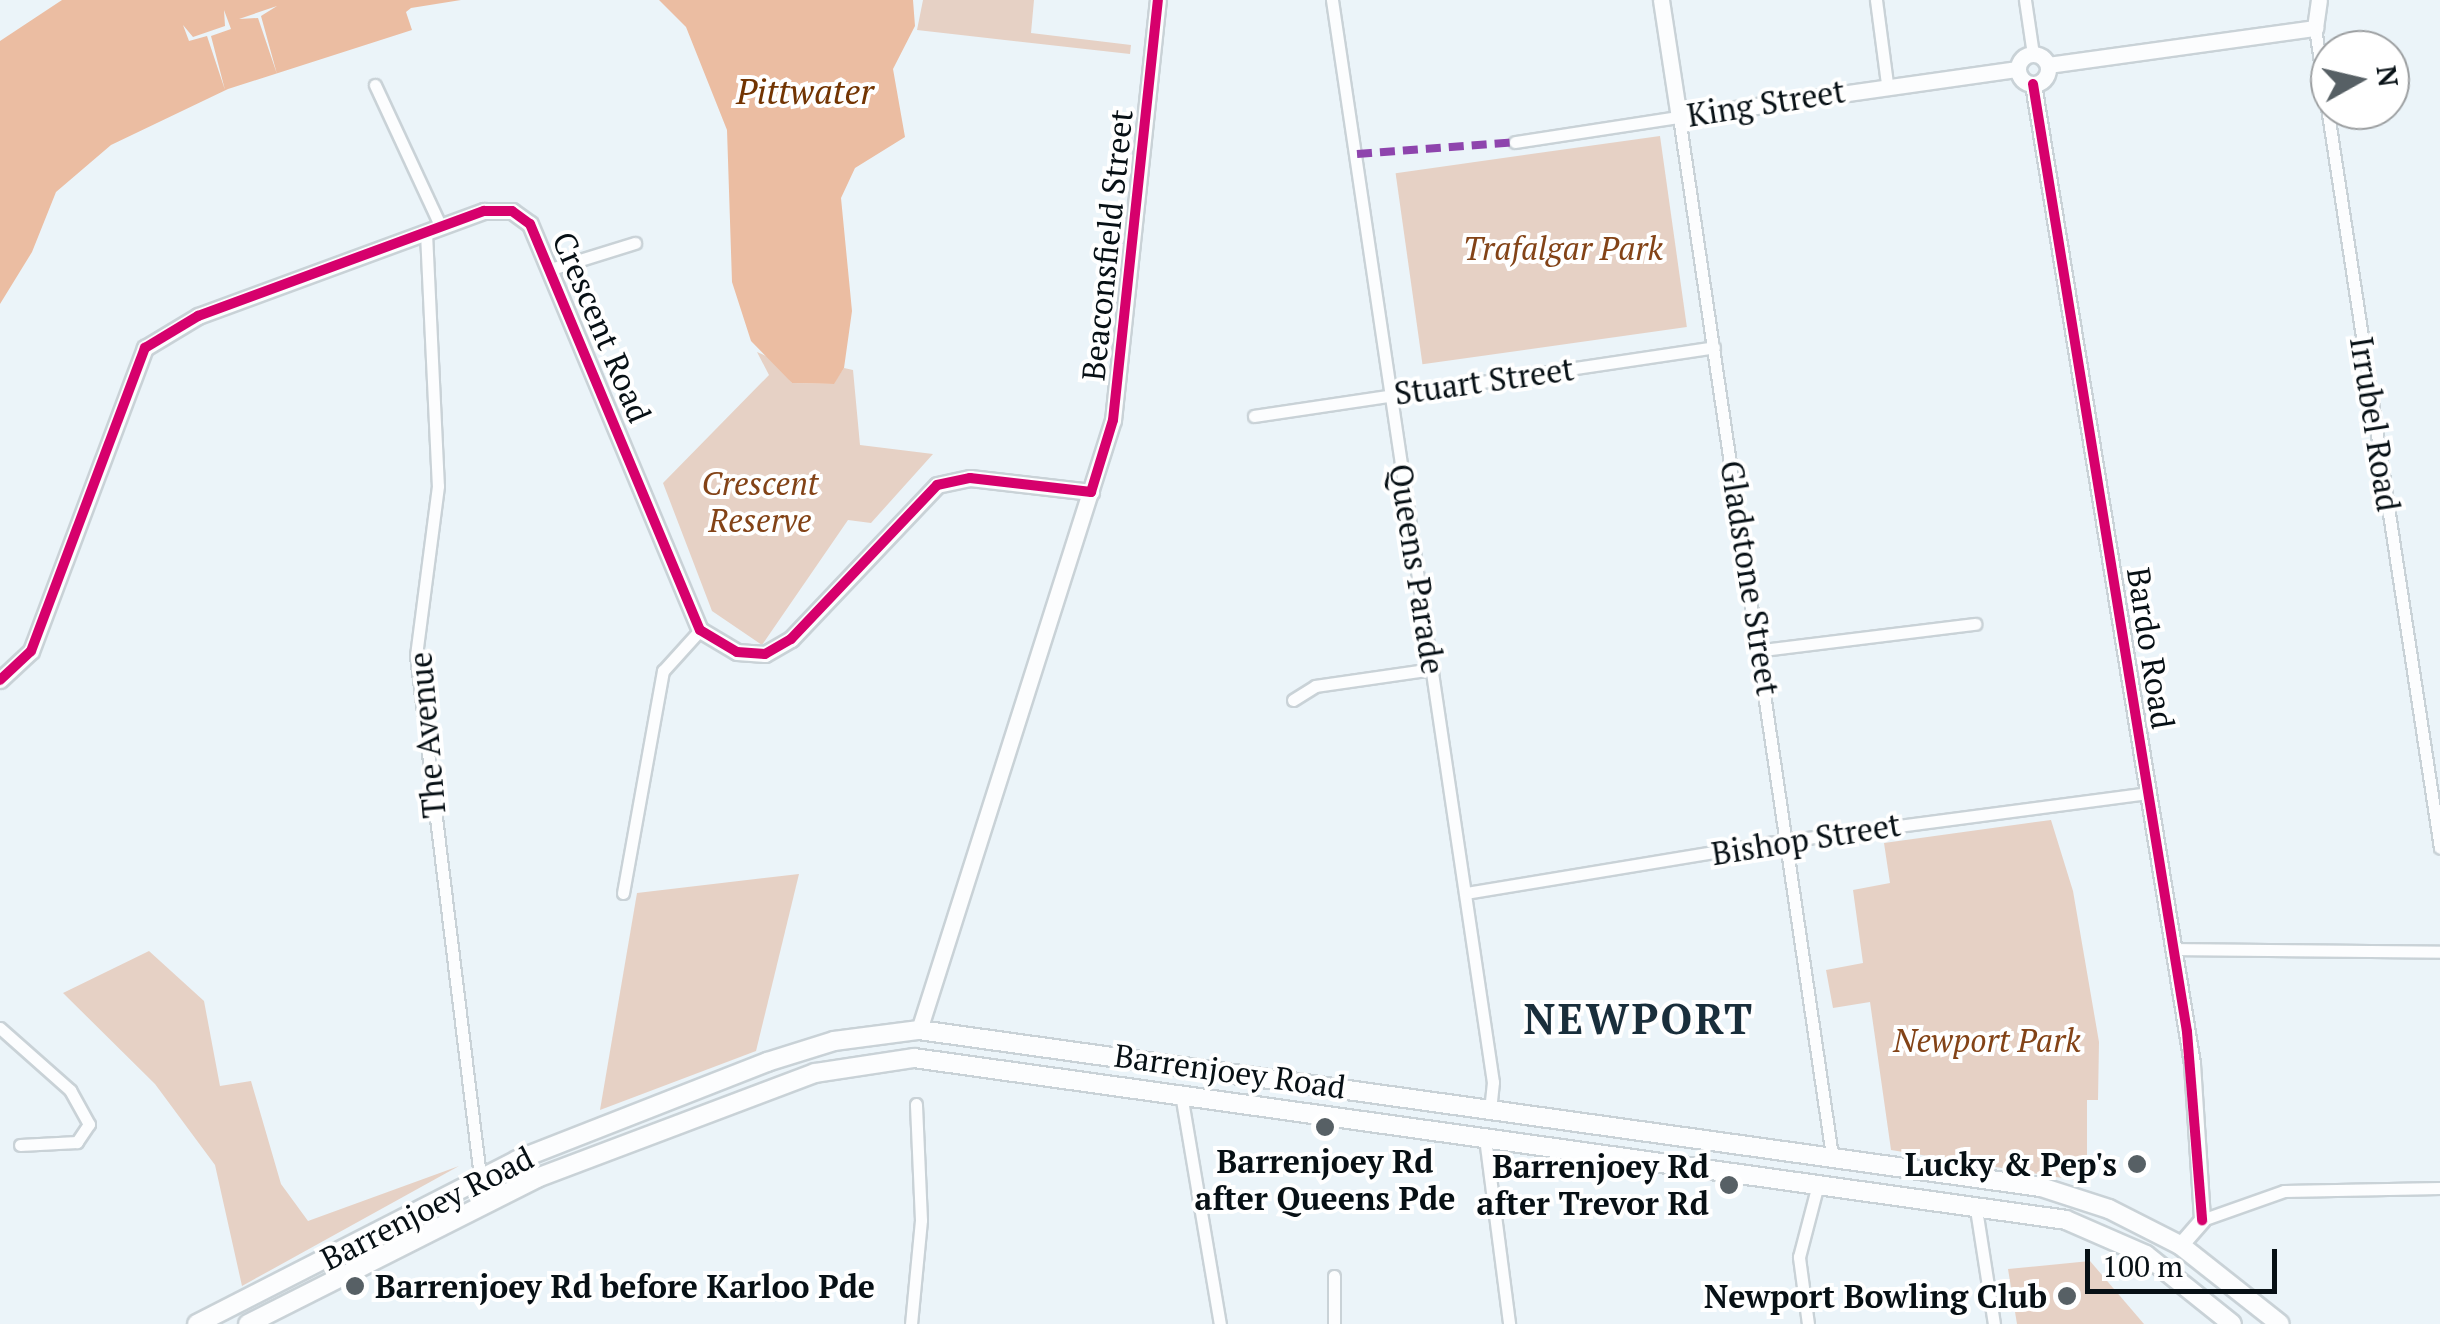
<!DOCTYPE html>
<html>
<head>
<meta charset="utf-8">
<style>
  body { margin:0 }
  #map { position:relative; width:2440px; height:1324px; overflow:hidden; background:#ebf4f9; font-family:"PT Serif",serif }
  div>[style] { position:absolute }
  .green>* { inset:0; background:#e6d1c5; transform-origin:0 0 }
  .water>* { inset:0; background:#ebbda2 }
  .pier>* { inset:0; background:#ebf4f9 }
  .roads { filter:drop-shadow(2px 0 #c9d2d7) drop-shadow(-2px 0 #c9d2d7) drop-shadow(0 2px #c9d2d7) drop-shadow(0 -2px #c9d2d7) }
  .street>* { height:11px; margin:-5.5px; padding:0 5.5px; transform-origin:5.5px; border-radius:5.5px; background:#fcfdfe }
  .secondary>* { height:15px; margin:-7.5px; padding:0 7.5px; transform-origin:7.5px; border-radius:7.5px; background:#fcfdfe }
  .secondary>.ring { margin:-7.5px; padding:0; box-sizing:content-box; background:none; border:15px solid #fcfdfe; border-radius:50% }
  .primary>* { height:18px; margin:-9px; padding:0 9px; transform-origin:9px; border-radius:9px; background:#fcfdfe }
  .quiet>* { height:8px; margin-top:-4px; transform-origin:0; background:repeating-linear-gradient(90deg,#8e44ad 0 15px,transparent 0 23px) }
  .cycleway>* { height:10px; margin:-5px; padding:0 5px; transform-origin:5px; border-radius:5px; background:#d6006c }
  .dots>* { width:28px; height:28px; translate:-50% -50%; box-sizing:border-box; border:5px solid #fff; border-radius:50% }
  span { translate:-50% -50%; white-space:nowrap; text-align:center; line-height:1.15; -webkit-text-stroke:8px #fff; paint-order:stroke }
  .street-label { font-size:32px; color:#071015 }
  .park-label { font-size:32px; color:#834317; font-style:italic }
  .poi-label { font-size:32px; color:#071015; font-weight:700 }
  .right { translate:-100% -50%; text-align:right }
  .left { translate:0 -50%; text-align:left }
  .water-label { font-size:35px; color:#723402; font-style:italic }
  .district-label { font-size:42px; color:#192e3b; font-weight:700; letter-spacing:2.5px }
  .north { position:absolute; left:2310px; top:30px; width:100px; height:100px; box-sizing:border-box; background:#fff; border:2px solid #9c9fa1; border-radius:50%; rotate:82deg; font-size:28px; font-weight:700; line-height:40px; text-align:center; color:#071015 }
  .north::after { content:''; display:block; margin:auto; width:35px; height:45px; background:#576065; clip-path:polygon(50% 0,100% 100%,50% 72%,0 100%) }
  .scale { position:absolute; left:2085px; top:1249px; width:192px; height:45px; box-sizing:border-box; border:5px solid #071015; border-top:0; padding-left:12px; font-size:30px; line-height:35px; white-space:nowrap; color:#071015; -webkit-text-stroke:8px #fff; paint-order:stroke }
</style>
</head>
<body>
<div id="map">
  <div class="green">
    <i style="clip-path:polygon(923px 0,1034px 0,1031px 33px,1131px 45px,1130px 54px,917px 30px)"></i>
    <i style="left:1660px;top:136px;width:193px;height:267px;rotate:82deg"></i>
    <i style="clip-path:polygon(757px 352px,773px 359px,792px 383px,833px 384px,844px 368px,853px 370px,860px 445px,933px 454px,871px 523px,848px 520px,762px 645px,712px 611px,663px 483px,769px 375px)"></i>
    <i style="clip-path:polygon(2051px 820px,2073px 891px,2099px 1042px,2098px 1100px,2087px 1100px,2087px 1182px,1891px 1150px,1870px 1002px,1833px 1008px,1826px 970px,1863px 963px,1853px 890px,1890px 883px,1884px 843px)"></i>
    <i style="clip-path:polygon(799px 874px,756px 1051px,600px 1110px,637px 893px)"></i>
    <i style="clip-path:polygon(149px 951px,204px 1001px,220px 1086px,251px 1081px,281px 1184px,308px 1221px,459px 1166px,242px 1286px,215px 1165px,155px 1084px,63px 993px)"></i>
    <i style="clip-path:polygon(2090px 1261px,2144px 1324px,2017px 1324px,2008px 1269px)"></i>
  </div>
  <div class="water">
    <i style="clip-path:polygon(62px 0,461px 0,411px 8px,406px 12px,412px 30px,228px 89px,111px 145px,56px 192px,32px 252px,0 304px,0 41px)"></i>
    <i style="clip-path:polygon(659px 0,913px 0,915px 26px,893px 69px,905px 137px,855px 168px,841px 198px,852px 311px,844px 368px,834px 384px,792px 383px,751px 341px,732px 282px,727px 130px,686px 27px)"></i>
  </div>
  <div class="pier">
    <i style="clip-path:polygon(277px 6px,261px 16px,277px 74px,258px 18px,239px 19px)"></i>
    <i style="clip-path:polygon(224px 10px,231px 29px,211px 36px,225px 90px,207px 36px,189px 41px,183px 25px,193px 37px,225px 26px)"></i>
  </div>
  <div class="roads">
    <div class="street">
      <i style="left:1332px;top:0;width:1094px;rotate:81.54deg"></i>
      <i style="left:1493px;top:1082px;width:28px;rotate:96deg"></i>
      <i style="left:1876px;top:0;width:85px;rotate:82.5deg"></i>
      <i style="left:2025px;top:0;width:55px;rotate:81.6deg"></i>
      <i style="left:2315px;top:28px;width:829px;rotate:81.33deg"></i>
      <i style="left:375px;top:85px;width:157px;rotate:65.1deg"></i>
      <i style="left:1515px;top:142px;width:166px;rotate:-8.7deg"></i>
      <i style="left:1679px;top:117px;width:1050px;rotate:81.62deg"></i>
      <i style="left:426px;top:233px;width:253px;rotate:87.3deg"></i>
      <i style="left:438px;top:486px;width:170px;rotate:97.4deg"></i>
      <i style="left:416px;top:655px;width:525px;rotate:83deg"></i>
      <i style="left:551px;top:269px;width:88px;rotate:-17.2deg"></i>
      <i style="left:1254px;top:416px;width:465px;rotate:-8.5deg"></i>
      <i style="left:1762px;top:650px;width:215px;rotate:-7deg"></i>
      <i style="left:1293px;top:700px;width:26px;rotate:-32deg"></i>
      <i style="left:1315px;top:686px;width:119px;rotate:-8.2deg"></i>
      <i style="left:623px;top:893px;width:226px;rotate:-79.8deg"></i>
      <i style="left:663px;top:671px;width:55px;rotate:-47.9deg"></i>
      <i style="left:1466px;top:893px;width:307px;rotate:-9.4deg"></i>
      <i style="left:1769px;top:843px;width:382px;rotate:-7.5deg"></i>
      <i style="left:2173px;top:949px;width:267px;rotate:0.6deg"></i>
      <i style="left:0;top:1028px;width:94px;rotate:41.5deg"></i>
      <i style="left:70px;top:1090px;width:39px;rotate:61deg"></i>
      <i style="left:89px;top:1124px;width:22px;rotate:124deg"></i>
      <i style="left:77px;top:1142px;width:57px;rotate:177deg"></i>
      <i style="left:1181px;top:1094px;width:233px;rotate:80.4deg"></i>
      <i style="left:1485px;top:1138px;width:188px;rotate:82.6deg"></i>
      <i style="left:1976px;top:1209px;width:116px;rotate:81.1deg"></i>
      <i style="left:2202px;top:1220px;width:87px;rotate:-19.5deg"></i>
      <i style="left:2284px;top:1191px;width:156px;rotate:-1.1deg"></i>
      <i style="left:1334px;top:1276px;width:48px;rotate:90deg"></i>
      <i style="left:911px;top:1324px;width:104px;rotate:-84.5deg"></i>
      <i style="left:921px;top:1220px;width:116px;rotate:-92.5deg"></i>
      <i style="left:1808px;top:1324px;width:68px;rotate:-97.7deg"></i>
      <i style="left:1799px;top:1257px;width:71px;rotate:-75.4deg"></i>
    </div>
    <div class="secondary">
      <i style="left:1661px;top:0;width:118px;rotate:81.3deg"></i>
      <i style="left:1679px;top:117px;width:342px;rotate:-8.1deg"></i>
      <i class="ring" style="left:2018px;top:54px;width:15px;height:15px"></i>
      <i style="left:2048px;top:65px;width:270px;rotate:-7.9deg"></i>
      <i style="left:2315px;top:28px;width:28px;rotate:-82deg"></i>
      <i style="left:2033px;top:84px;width:993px;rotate:80.78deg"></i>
      <i style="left:2192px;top:1064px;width:156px;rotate:86.3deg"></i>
      <i style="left:2202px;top:1220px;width:33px;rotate:131deg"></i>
      <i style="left:0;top:680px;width:42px;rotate:-43.1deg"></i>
      <i style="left:31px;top:651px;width:324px;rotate:-69.4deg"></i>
      <i style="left:145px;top:348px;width:62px;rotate:-31.1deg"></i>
      <i style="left:198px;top:316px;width:305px;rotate:-20.2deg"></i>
      <i style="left:484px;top:211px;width:28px"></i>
      <i style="left:512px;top:211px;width:22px;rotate:36deg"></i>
      <i style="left:530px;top:224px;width:440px;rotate:67.3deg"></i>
      <i style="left:700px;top:630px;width:43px;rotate:30.7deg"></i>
      <i style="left:737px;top:652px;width:28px;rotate:4deg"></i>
      <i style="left:765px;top:654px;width:30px;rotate:-30deg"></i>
      <i style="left:791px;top:639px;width:212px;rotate:-46.5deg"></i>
      <i style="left:937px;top:485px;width:34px;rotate:-12deg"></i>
      <i style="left:970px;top:478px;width:122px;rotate:6.6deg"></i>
      <i style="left:919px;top:1030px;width:640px;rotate:-72.36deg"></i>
      <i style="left:1113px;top:420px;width:422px;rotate:-83.9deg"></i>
    </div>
    <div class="primary">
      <i style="left:197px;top:1324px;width:360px;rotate:-27.1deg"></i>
      <i style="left:517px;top:1160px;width:269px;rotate:-21.4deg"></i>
      <i style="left:767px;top:1062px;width:70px;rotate:-17.4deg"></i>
      <i style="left:834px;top:1041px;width:86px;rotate:-7.4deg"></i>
      <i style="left:919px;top:1030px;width:1133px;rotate:7.97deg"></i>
      <i style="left:2041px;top:1187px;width:71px;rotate:17.9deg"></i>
      <i style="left:2109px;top:1209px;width:80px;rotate:26.9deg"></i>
      <i style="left:2180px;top:1245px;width:127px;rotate:38.3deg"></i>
      <i style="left:248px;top:1324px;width:324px;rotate:-26.8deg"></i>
      <i style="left:537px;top:1178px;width:297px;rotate:-20.7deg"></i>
      <i style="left:815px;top:1073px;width:100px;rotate:-8.6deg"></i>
      <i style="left:914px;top:1058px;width:1163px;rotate:8deg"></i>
      <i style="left:2066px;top:1220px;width:87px;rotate:23.6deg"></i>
      <i style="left:2146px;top:1255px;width:110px;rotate:38.7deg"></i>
    </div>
  </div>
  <div class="quiet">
    <i style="left:1357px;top:154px;width:158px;rotate:-4.3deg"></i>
  </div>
  <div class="cycleway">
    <i style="left:2033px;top:84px;width:960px;rotate:80.77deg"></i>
    <i style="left:2187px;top:1032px;width:189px;rotate:85.4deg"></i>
    <i style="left:0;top:680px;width:42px;rotate:-43.1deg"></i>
    <i style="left:31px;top:651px;width:324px;rotate:-69.4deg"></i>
    <i style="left:145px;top:348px;width:62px;rotate:-31.1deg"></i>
    <i style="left:198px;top:316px;width:305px;rotate:-20.2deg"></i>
    <i style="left:484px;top:211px;width:28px"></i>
    <i style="left:512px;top:211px;width:22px;rotate:36deg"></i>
    <i style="left:530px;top:224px;width:440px;rotate:67.3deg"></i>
    <i style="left:700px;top:630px;width:43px;rotate:30.7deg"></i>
    <i style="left:737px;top:652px;width:28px;rotate:4deg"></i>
    <i style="left:765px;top:654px;width:30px;rotate:-30deg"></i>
    <i style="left:791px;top:639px;width:212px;rotate:-46.5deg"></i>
    <i style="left:937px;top:485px;width:34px;rotate:-12deg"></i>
    <i style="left:970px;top:478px;width:122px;rotate:6.6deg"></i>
    <i style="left:1091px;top:492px;width:75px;rotate:-73deg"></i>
    <i style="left:1113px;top:420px;width:422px;rotate:-83.9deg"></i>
  </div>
  <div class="dots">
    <i style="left:1325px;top:1127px;background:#576065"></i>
    <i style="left:2137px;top:1164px;background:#576065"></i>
    <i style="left:1729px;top:1185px;background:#576065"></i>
    <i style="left:355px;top:1286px;background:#576065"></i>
    <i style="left:2067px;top:1296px;background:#576065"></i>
  </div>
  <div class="street-label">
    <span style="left:1766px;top:103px;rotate:-9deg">King Street</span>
    <span style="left:1107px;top:245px;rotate:-84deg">Beaconsfield Street</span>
    <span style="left:602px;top:327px;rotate:67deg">Crescent Road</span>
    <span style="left:1484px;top:381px;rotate:-8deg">Stuart Street</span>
    <span style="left:2375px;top:424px;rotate:81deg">Irrubel Road</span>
    <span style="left:1417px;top:569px;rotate:81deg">Queens Parade</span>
    <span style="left:1750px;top:578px;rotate:81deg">Gladstone Street</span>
    <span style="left:2151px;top:648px;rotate:81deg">Bardo Road</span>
    <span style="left:427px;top:735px;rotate:-95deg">The Avenue</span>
    <span style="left:1806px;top:839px;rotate:-9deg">Bishop Street</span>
    <span style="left:1230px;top:1071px;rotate:8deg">Barrenjoey Road</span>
    <span style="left:427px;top:1208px;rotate:-27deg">Barrenjoey Road</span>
  </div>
  <div class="park-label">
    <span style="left:1563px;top:248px">Trafalgar Park</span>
    <span style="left:760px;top:502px">Crescent<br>Reserve</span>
    <span style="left:1987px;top:1040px">Newport Park</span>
  </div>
  <div class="poi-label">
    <span style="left:1325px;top:1180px">Barrenjoey Rd<br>after Queens Pde</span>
    <span class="right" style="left:2117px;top:1164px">Lucky &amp; Pep's</span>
    <span class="right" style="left:1709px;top:1185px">Barrenjoey Rd<br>after Trevor Rd</span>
    <span class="left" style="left:375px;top:1286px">Barrenjoey Rd before Karloo Pde</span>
    <span class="right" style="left:2047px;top:1296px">Newport Bowling Club</span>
  </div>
  <div class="water-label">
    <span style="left:805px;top:91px">Pittwater</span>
  </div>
  <div class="district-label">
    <span style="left:1639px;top:1018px">NEWPORT</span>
  </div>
  <div class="north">N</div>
  <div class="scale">100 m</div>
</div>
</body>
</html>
